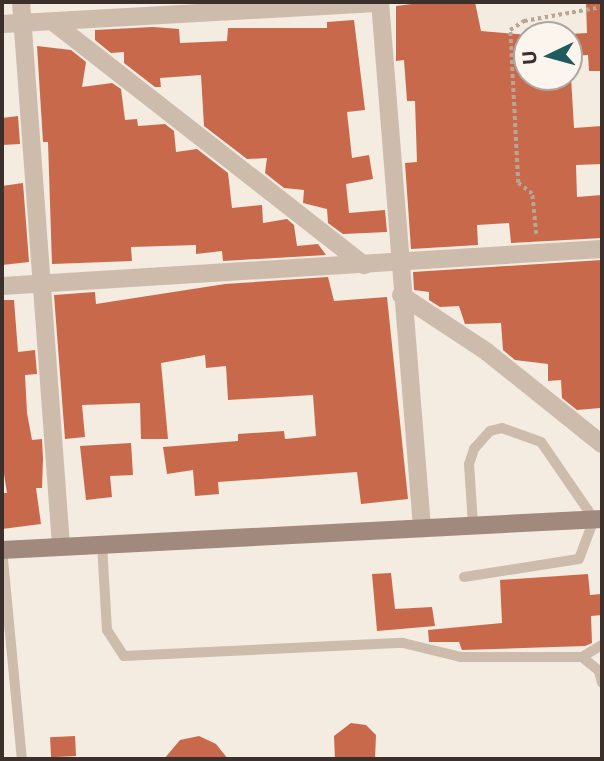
<!DOCTYPE html>
<html>
<head>
<meta charset="utf-8">
<style>
  body { margin:0 }
  #map { position:relative; width:604px; height:761px; overflow:hidden; background:#f4ebe1; font-family:Commissioner,sans-serif }
  div>[style] { position:absolute }
  .building>* { inset:0; background:#c8694b; transform-origin:0 0 }
  .path>* { height:3.5px; margin-top:-1.75px; transform-origin:0; background:repeating-linear-gradient(90deg,#b9a596 0 3.5px,transparent 0 7px) }
  .lane>* { height:10px; margin:-5px; padding:0 5px; transform-origin:5px; border-radius:5px; background:#cdbbac }
  .street>* { height:18px; margin:-9px; padding:0 9px; transform-origin:9px; border-radius:9px; background:#cdbbac }
  .secondary>* { height:18px; margin:-9px; padding:0 9px; transform-origin:9px; border-radius:9px; background:#a18a7d }
  span { translate:-50% -50%; white-space:nowrap; text-align:center; line-height:1.15; -webkit-text-stroke:5px #fbf5ee; paint-order:stroke }
  .frame { position:absolute; inset:0; border:4px solid #3b302b; pointer-events:none }
  .north { position:absolute; left:513px; top:21px; width:70px; height:70px; box-sizing:border-box; background:#fbf5ee; border:2px solid #aea6a0; border-radius:50%; rotate:265deg; font-size:19px; font-weight:700; line-height:28px; text-align:center; color:#3b302b }
  .north::after { content:''; display:block; margin:auto; width:24px; height:32px; background:#1f5a5e; clip-path:polygon(50% 0,100% 100%,50% 72%,0 100%) }
</style>
</head>
<body>
<div id="map">
  <div class="building">
    <i style="clip-path:polygon(427px 2px,475px 2px,481px 31px,527px 35px,527px 77px,571px 77px,574px 128px,602px 126px,602px 164px,576px 165px,577px 197px,602px 195px,602px 238px,511px 243px,509px 223px,477px 225px,478px 245px,411px 249px,405px 163px,417px 162px,415px 101px,407px 101px,404px 60px,396px 61px,396px 6px)"></i>
    <i style="clip-path:polygon(586px 2px,602px 2px,602px 71px,589px 71px,588px 55px,569px 56px,569px 34px,587px 33px)"></i>
    <i style="clip-path:polygon(354px 20px,365px 110px,347px 112px,352px 158px,369px 155px,373px 179px,346px 184px,349px 213px,385px 210px,387px 232px,343px 234px,328px 223px,327px 209px,303px 203px,304px 190px,284px 188px,265px 173px,267px 158px,247px 159px,204px 126px,201px 75px,160px 78px,161px 87px,155px 87px,124px 63px,124px 52px,111px 53px,95px 40px,95px 30px,153px 27px,179px 29px,180px 43px,227px 41px,228px 28px,327px 28px,327px 22px)"></i>
    <i style="clip-path:polygon(37px 46px,71px 50px,86px 62px,82px 87px,112px 83px,121px 89px,125px 120px,137px 119px,138px 126px,165px 124px,174px 131px,176px 152px,197px 149px,228px 173px,232px 208px,262px 205px,263px 223px,287px 219px,294px 225px,297px 246px,318px 244px,326px 255px,223px 261px,222px 251px,196px 254px,196px 245px,131px 247px,132px 261px,52px 264px,48px 142px,43px 142px)"></i>
    <i style="clip-path:polygon(18px 116px,20px 144px,2px 145px,2px 118px)"></i>
    <i style="clip-path:polygon(23px 183px,29px 262px,2px 265px,2px 186px)"></i>
    <i style="clip-path:polygon(602px 260px,600px 408px,577px 410px,562px 398px,561px 380px,548px 381px,548px 364px,515px 360px,503px 350px,501px 323px,465px 324px,459px 306px,440px 307px,429px 300px,429px 292px,414px 290px,413px 272px)"></i>
    <i style="clip-path:polygon(328px 277px,334px 301px,387px 297px,408px 499px,361px 504px,357px 472px,218px 482px,219px 494px,195px 496px,193px 470px,167px 474px,163px 447px,238px 441px,238px 434px,284px 431px,285px 439px,316px 436px,313px 395px,228px 400px,226px 366px,206px 368px,205px 355px,161px 363px,168px 439px,141px 439px,140px 403px,82px 405px,85px 437px,65px 439px,54px 295px,95px 292px,96px 304px,225px 284px)"></i>
    <i style="clip-path:polygon(2px 300px,14px 300px,18px 352px,35px 350px,37px 374px,25px 375px,27px 413px,32px 440px,42px 439px,43px 459px,42px 488px,36px 488px,41px 524px,2px 529px,2px 493px,7px 493px,2px 461px)"></i>
    <i style="clip-path:polygon(131px 443px,133px 475px,110px 476px,112px 497px,86px 500px,80px 446px)"></i>
    <i style="clip-path:polygon(391px 573px,395px 609px,432px 607px,435px 626px,377px 631px,372px 574px)"></i>
    <i style="clip-path:polygon(588px 574px,590px 595px,602px 594px,602px 615px,591px 616px,592px 643px,585px 646px,462px 650px,459px 642px,429px 642px,428px 630px,502px 623px,500px 580px)"></i>
    <i style="clip-path:polygon(351px 723px,366px 725px,376px 735px,375px 759px,335px 759px,334px 736px)"></i>
    <i style="left:75px;top:736px;width:20px;height:25px;rotate:87deg"></i>
    <i style="clip-path:polygon(199px 736px,216px 744px,228px 759px,164px 759px,180px 740px)"></i>
  </div>
  <div class="path">
    <i style="left:536px;top:234px;width:40px;rotate:-95.7deg"></i>
    <i style="left:532px;top:194px;width:18px;rotate:-142deg"></i>
    <i style="left:518px;top:183px;width:153px;rotate:-93deg"></i>
    <i style="left:510px;top:30px;width:17px;rotate:-33deg"></i>
    <i style="left:524px;top:21px;width:79px;rotate:-10.2deg"></i>
  </div>
  <div class="lane">
    <i style="left:102px;top:544px;width:86px;rotate:86.7deg"></i>
    <i style="left:107px;top:630px;width:31px;rotate:57deg"></i>
    <i style="left:124px;top:656px;width:279px;rotate:-2.7deg"></i>
    <i style="left:403px;top:643px;width:60px;rotate:13.6deg"></i>
    <i style="left:461px;top:657px;width:121px"></i>
    <i style="left:582px;top:657px;width:23px;rotate:-31deg"></i>
    <i style="left:2px;top:549px;width:211px;rotate:84.6deg"></i>
    <i style="left:464px;top:577px;width:116px;rotate:-8.9deg"></i>
    <i style="left:579px;top:559px;width:43px;rotate:-69.4deg"></i>
    <i style="left:594px;top:519px;width:93px;rotate:-124.5deg"></i>
    <i style="left:541px;top:442px;width:41px;rotate:-160.3deg"></i>
    <i style="left:502px;top:428px;width:12px;rotate:166deg"></i>
    <i style="left:490px;top:431px;width:24px;rotate:132deg"></i>
    <i style="left:474px;top:449px;width:16px;rotate:108deg"></i>
    <i style="left:469px;top:464px;width:61px;rotate:86.2deg"></i>
    <i style="left:582px;top:657px;width:22px;rotate:39deg"></i>
    <i style="left:599px;top:671px;width:12px;rotate:76deg"></i>
  </div>
  <div class="street">
    <i style="left:21px;top:2px;width:545px;rotate:85.79deg"></i>
    <i style="left:380px;top:2px;width:528px;rotate:85.43deg"></i>
    <i style="left:53px;top:22px;width:395px;rotate:38deg"></i>
    <i style="left:2px;top:24px;width:379px;rotate:-3.2deg"></i>
    <i style="left:2px;top:286px;width:601px;rotate:-3.53deg"></i>
    <i style="left:401px;top:295px;width:103px;rotate:33.5deg"></i>
    <i style="left:487px;top:352px;width:147px;rotate:38.7deg"></i>
  </div>
  <div class="secondary">
    <i style="left:2px;top:550px;width:601px;rotate:-2.96deg"></i>
  </div>
  <div class="frame"></div>
  <div class="north">U</div>
</div>
</body>
</html>
